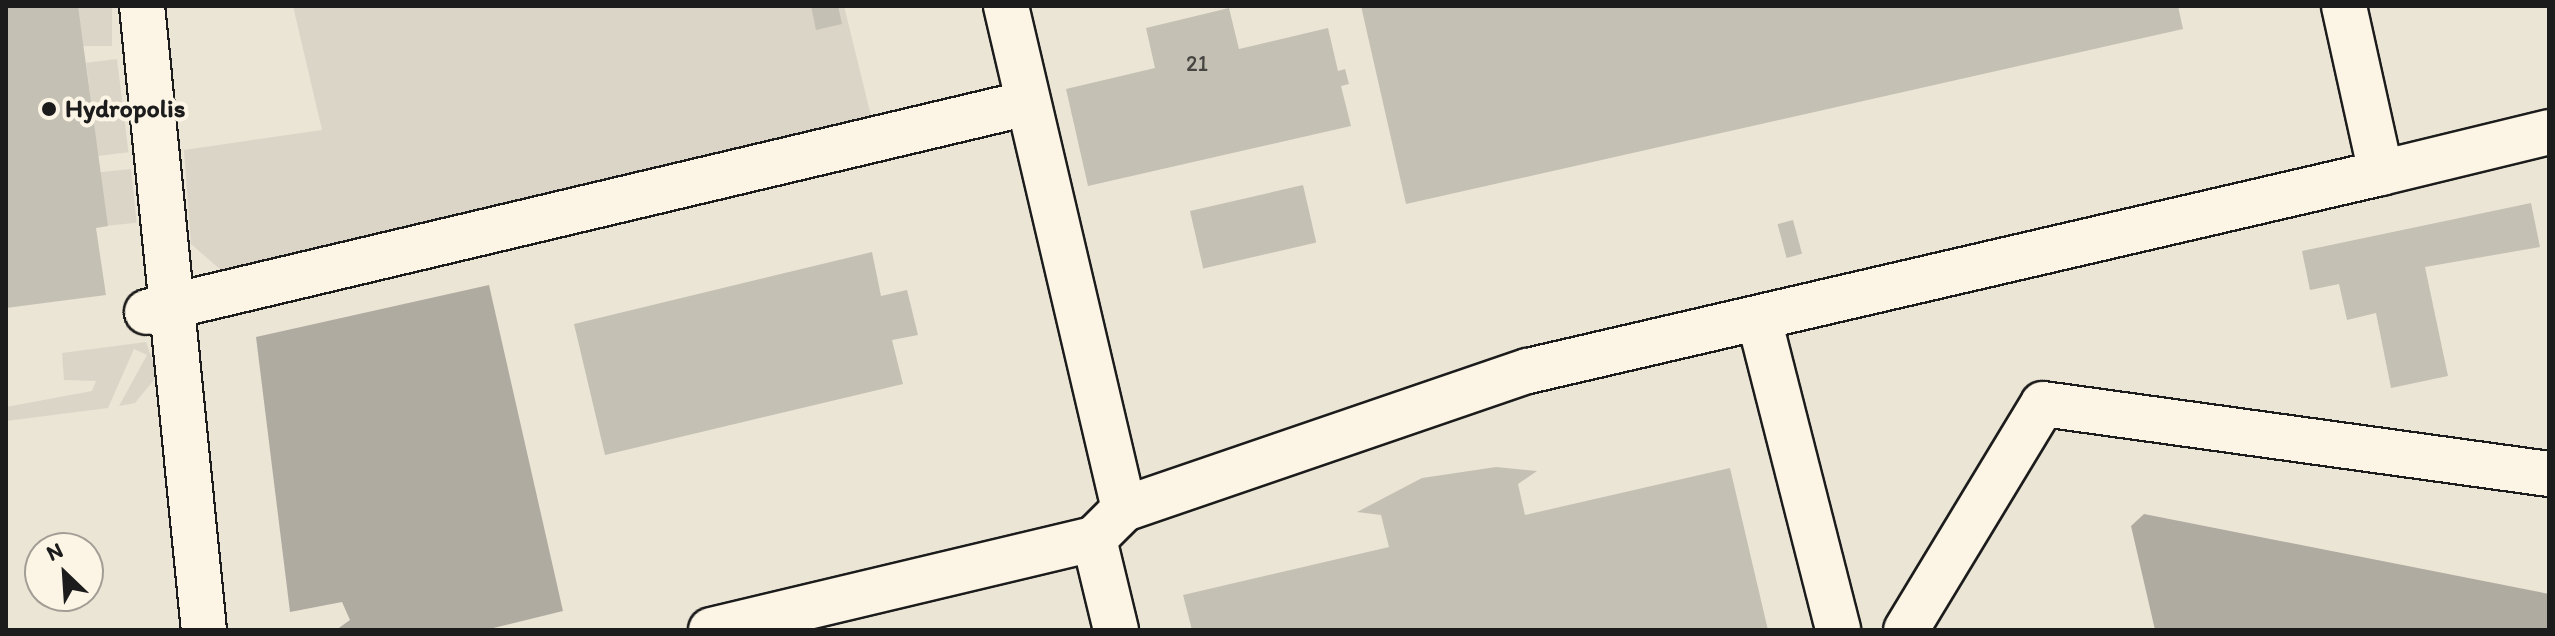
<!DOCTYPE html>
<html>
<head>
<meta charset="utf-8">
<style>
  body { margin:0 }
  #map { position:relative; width:2555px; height:636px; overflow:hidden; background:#fcf5e5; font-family:Itim,sans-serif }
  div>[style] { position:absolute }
  .built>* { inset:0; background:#ebe5d6 }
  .green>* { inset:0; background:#dbd5c8; transform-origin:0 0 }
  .water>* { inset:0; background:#b0aba1 }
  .building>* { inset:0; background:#c4c0b3; transform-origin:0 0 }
  .roads { filter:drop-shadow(2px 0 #1c1c1c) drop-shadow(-2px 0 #1c1c1c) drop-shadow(0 2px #1c1c1c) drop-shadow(0 -2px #1c1c1c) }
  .minor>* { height:44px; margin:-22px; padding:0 22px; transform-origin:22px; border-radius:22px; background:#fcf5e5 }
  .dots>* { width:22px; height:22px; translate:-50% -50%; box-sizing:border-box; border:4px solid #fcf5e5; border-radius:50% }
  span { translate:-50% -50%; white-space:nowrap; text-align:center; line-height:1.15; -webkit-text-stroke:8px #fcf5e5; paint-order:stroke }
  .number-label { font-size:22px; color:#464542 }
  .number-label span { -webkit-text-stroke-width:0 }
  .poi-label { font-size:26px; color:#1c1c1c; font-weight:700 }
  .left { translate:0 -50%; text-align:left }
  .frame { position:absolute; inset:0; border:8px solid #1c1c1c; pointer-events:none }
  .north { position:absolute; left:24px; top:532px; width:80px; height:80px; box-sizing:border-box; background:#fcf5e5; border:2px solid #a29e95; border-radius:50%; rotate:335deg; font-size:22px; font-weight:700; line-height:32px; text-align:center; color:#1c1c1c }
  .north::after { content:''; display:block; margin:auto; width:28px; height:36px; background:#1c1c1c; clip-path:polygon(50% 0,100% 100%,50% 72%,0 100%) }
</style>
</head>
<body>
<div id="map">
  <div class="built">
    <i style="clip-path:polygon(evenodd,6px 6px,2549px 6px,2549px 630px,6px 630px,6px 6px,40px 548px,88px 548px,88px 596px,40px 596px,40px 548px)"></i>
  </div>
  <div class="green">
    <i style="left:78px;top:6px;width:34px;height:40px"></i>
    <i style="clip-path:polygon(293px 6px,844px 6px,872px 120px,222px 271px,191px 244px,184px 150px,322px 130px)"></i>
    <i style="left:117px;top:59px;width:94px;height:31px;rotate:83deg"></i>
    <i style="left:131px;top:169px;width:54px;height:32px;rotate:84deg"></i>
    <i style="clip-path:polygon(146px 342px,158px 375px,135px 403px,119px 406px,147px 355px,134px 349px,108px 408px,6px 421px,6px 407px,92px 391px,96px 381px,64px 380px,62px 353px)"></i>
  </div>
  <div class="water">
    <i style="clip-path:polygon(489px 285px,563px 611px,485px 630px,336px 630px,350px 620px,342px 602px,290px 612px,256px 337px)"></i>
    <i style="clip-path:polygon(2144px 514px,2549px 594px,2549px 630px,2155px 630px,2131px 526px)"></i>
  </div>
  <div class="building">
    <i style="clip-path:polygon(6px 6px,78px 6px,108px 226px,96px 228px,106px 295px,6px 308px)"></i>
    <i style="clip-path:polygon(811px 6px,838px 6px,842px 24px,816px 30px)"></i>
    <i style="clip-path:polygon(1361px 6px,2178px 6px,2183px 29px,1406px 204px)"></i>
    <i style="clip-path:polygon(1229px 8px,1239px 49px,1328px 28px,1338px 71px,1345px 69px,1349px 84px,1341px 86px,1351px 126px,1088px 186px,1066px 89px,1155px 68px,1146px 28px)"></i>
    <i style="left:1303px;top:185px;width:59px;height:116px;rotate:77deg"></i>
    <i style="clip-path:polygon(2531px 203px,2540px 247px,2425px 267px,2448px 376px,2391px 388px,2376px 313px,2347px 320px,2339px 284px,2310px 290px,2302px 251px)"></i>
    <i style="left:1793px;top:220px;width:35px;height:16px;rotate:75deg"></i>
    <i style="clip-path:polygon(872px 252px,881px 296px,907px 290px,918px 335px,892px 340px,903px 384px,605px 455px,574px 324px)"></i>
    <i style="clip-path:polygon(1496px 467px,1537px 471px,1518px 484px,1525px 515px,1730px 468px,1768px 630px,1192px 630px,1183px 595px,1389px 547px,1381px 515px,1357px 512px,1422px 478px)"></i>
  </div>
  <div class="roads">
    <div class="minor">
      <i style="left:142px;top:6px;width:627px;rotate:84.33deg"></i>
      <i style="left:1006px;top:6px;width:517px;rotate:76.8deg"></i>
      <i style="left:2381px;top:173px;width:173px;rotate:-13.7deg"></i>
      <i style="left:147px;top:312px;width:905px;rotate:-13.35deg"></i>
      <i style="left:1759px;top:319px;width:321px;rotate:75.7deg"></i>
      <i style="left:1094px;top:539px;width:94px;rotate:76.4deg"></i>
      <i style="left:711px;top:630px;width:394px;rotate:-13.4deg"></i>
      <i style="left:1094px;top:539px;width:42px;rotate:-45deg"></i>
      <i style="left:1124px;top:509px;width:427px;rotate:-18.9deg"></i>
      <i style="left:1528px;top:371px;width:876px;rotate:-13.07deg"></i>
      <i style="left:2381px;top:173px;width:171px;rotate:-102.5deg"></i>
      <i style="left:1906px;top:630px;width:264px;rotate:-58.8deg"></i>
      <i style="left:2043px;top:404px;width:511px;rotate:7.88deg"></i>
    </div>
  </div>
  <div class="dots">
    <i style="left:49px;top:109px;background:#1c1c1c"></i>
  </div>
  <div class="number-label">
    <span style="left:1197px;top:64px">21</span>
  </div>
  <div class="poi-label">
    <span class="left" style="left:65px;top:109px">Hydropolis</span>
  </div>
  <div class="frame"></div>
  <div class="north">N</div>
</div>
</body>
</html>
